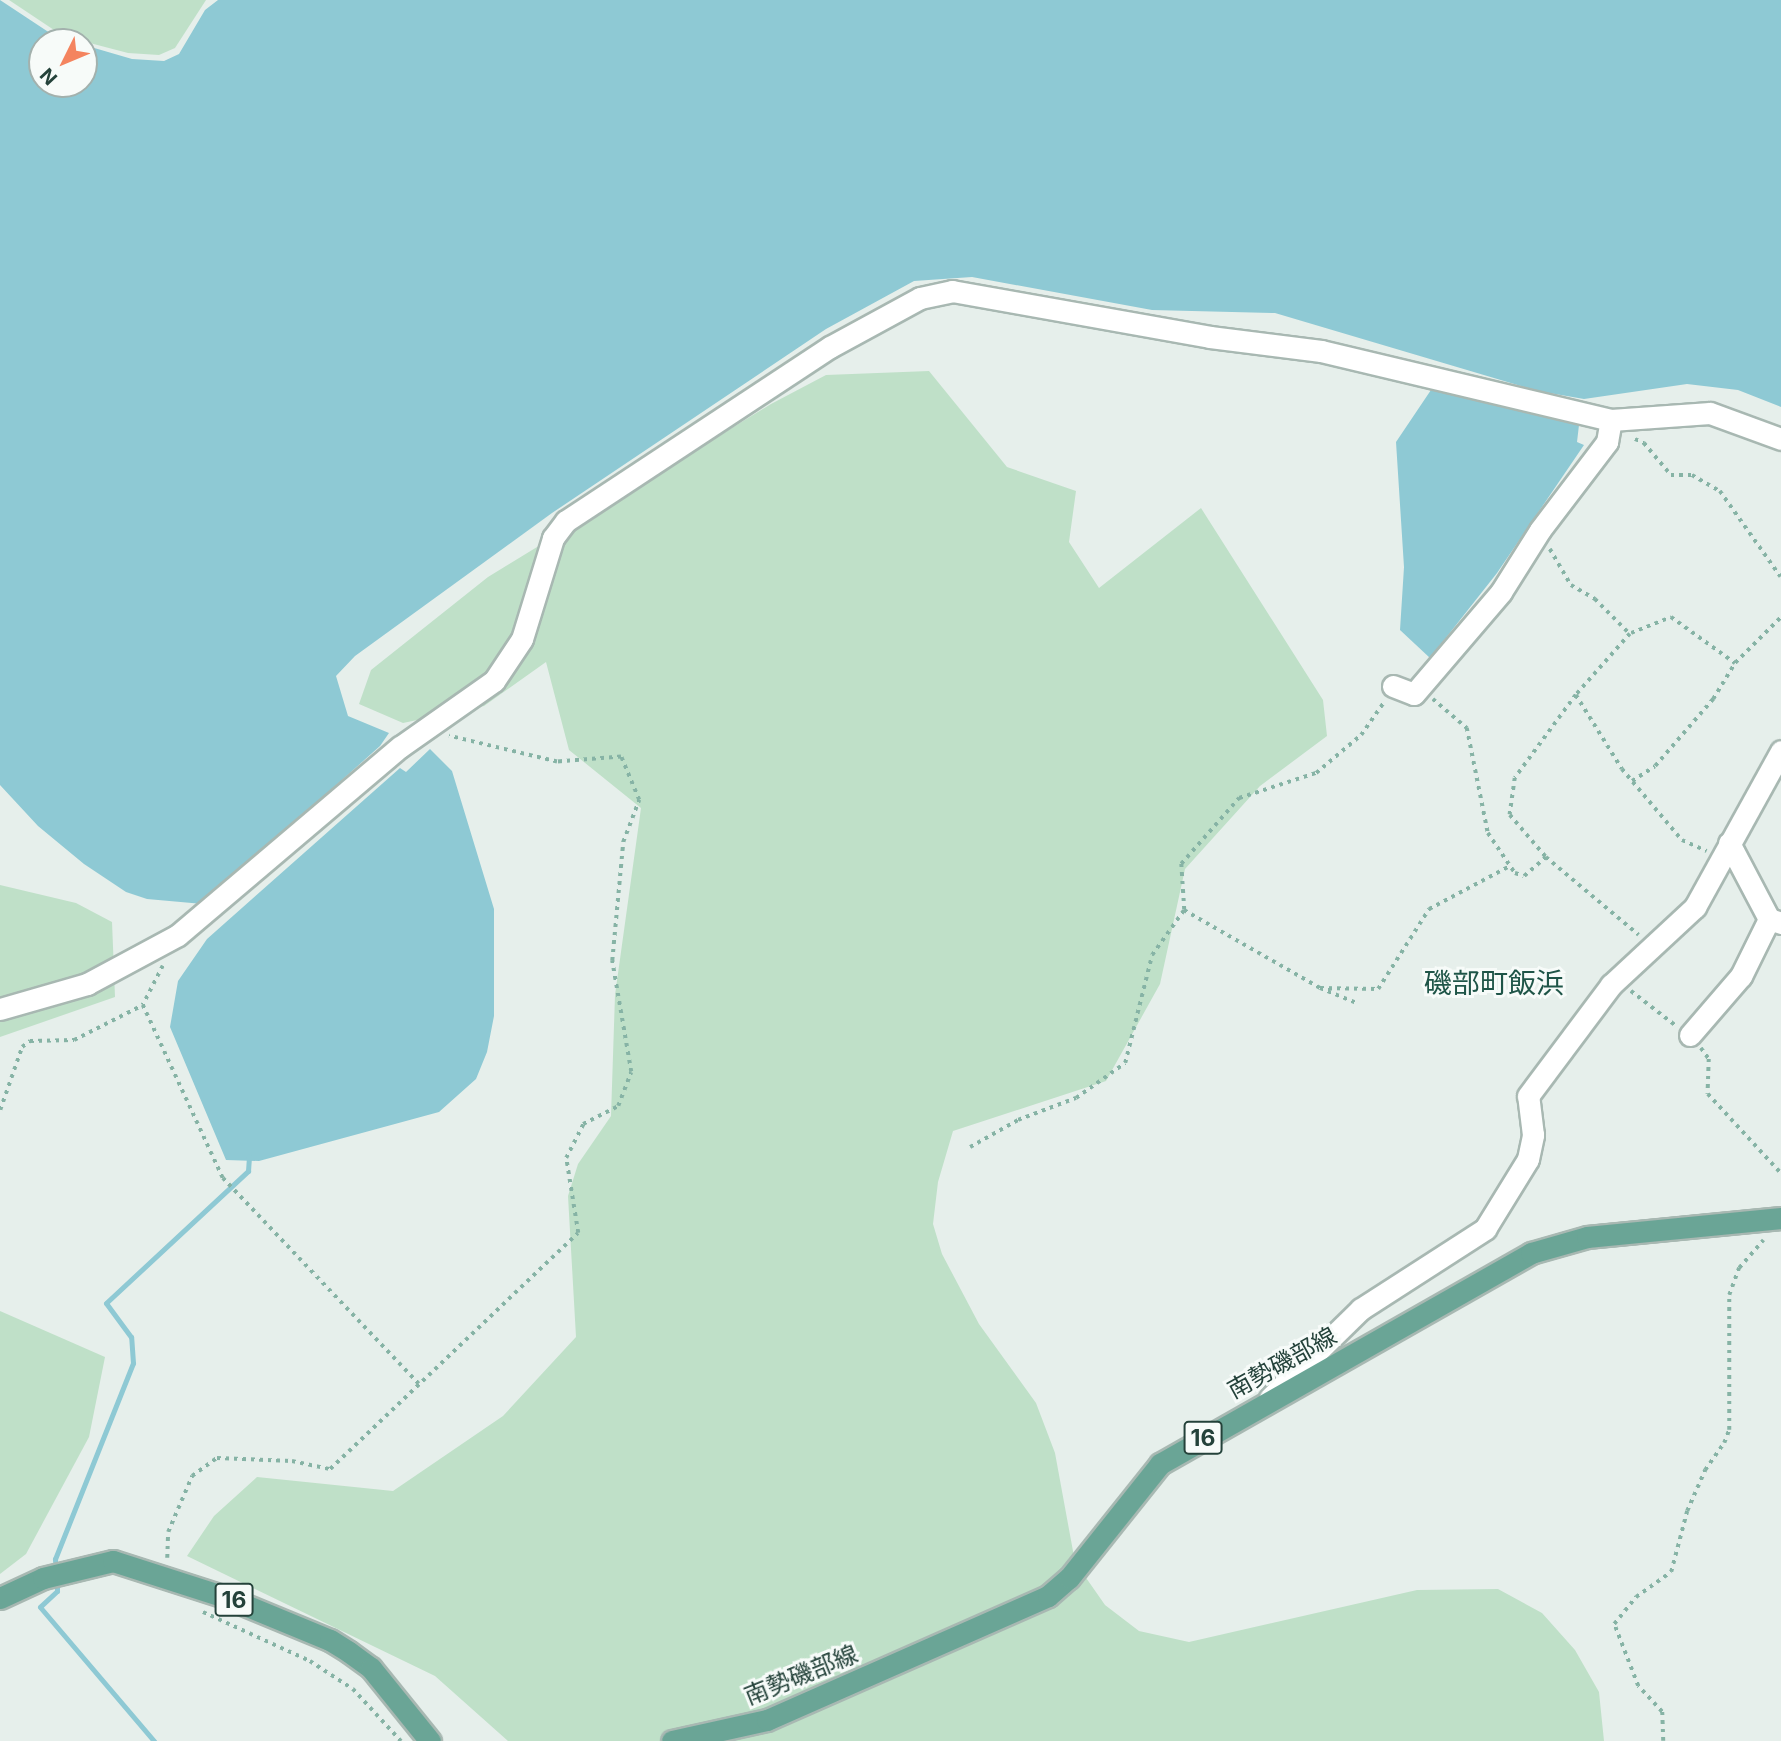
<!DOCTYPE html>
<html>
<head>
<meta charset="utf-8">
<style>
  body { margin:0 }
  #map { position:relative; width:1781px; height:1741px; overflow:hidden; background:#e6efeb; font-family:Inter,"Noto Sans JP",sans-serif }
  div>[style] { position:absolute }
  .green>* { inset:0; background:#bfe0c8 }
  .water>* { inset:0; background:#8ec9d4 }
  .stream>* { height:5px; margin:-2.5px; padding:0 2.5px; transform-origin:2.5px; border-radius:2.5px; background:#8ec9d4 }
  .path>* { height:3.5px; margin-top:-1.75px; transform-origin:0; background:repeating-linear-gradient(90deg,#86b3a5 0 3.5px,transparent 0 8.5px) }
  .roads { filter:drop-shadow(2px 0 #a8b8b2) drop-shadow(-2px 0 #a8b8b2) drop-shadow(0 2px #a8b8b2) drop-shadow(0 -2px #a8b8b2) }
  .minor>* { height:21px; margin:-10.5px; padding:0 10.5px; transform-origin:10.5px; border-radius:10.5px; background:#fff }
  .major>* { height:21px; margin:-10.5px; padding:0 10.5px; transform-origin:10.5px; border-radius:10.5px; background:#6aa596 }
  span { translate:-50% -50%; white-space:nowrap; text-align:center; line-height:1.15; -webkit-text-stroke:6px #f7fbf9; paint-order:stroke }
  .shield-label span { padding:2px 5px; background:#f7fbf9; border:2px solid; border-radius:5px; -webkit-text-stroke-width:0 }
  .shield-label { font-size:23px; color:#24423a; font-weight:700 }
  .street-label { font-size:24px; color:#24423a }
  .quarter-label { font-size:28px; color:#1f5548 }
  .north { position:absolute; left:28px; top:28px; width:70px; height:70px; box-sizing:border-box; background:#f7fbf9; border:2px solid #a3b1ad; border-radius:50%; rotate:227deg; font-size:19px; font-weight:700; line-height:28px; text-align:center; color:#24423a }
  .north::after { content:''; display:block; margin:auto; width:24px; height:32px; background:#f4845f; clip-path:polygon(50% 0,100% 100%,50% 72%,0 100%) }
</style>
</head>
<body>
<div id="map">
  <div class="green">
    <i style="clip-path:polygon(9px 0,206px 0,175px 48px,159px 55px,128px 53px,63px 36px)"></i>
    <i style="clip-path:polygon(929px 371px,1007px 467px,1076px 491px,1069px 542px,1099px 588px,1201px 508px,1323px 700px,1327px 736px,1260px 786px,1185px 869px,1160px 984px,1106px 1081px,953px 1131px,938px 1182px,933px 1224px,942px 1254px,979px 1324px,1036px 1403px,1055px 1453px,1075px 1562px,1105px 1605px,1139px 1631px,1189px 1642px,1417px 1590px,1498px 1589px,1542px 1613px,1575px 1650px,1599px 1692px,1604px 1741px,508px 1741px,435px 1676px,187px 1556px,214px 1516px,257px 1477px,393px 1491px,503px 1416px,576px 1337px,568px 1196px,578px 1164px,611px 1116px,615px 995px,641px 808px,569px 750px,546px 662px,484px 706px,403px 723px,359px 704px,371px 670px,488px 577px,771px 404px,826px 375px)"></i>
    <i style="clip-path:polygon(0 885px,76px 903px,112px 922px,115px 997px,0 1037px)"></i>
    <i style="clip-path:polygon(0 1311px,105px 1357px,89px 1437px,26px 1554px,0 1574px)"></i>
  </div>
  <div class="water">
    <i style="clip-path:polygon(0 0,56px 37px,75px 42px,42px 42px,42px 84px,84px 84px,84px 45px,132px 59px,164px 61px,179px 54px,205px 10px,218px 0,1781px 0,1781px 407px,1738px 390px,1687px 384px,1584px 399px,1538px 391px,1275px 313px,1152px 310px,972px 277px,914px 281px,826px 329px,552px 513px,355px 656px,336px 676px,348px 716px,389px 733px,380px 746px,203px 904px,147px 899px,126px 892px,84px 864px,38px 826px,0 785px)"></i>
    <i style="clip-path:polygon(1433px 387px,1579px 425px,1577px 442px,1584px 445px,1497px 573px,1430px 658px,1400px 630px,1404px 567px,1396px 442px)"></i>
    <i style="clip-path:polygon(430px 749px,452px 771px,494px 909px,494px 1016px,487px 1052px,476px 1079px,439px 1112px,259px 1161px,226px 1160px,170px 1027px,178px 981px,207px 939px,400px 768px,406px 772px)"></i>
  </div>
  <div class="stream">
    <i style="left:56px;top:1571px;width:12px;rotate:-95deg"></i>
    <i style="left:55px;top:1559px;width:211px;rotate:-68.3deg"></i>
    <i style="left:133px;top:1363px;width:26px;rotate:-94deg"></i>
    <i style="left:131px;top:1337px;width:42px;rotate:-126.3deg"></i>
    <i style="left:106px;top:1303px;width:194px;rotate:-42.9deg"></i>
    <i style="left:248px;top:1171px;width:15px;rotate:-86deg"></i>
    <i style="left:57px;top:1581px;width:10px;rotate:90deg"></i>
    <i style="left:57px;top:1591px;width:23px;rotate:137deg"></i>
    <i style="left:40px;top:1607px;width:176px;rotate:49.6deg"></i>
  </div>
  <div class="path">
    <i style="left:1635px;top:439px;width:10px;rotate:24deg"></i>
    <i style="left:1644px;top:443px;width:42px;rotate:49.8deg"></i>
    <i style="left:1671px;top:475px;width:21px"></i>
    <i style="left:1692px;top:475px;width:32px;rotate:30deg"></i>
    <i style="left:1720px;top:491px;width:105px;rotate:54.7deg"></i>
    <i style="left:1550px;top:549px;width:42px;rotate:59.7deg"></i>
    <i style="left:1571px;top:585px;width:28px;rotate:30deg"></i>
    <i style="left:1595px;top:599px;width:49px;rotate:45deg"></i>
    <i style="left:1630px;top:634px;width:81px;rotate:131.5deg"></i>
    <i style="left:1576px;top:695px;width:103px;rotate:126.3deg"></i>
    <i style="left:1515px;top:778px;width:37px;rotate:98deg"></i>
    <i style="left:1510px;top:815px;width:55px;rotate:49.4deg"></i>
    <i style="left:1546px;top:857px;width:121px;rotate:40deg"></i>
    <i style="left:1631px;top:633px;width:43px;rotate:-21.8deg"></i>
    <i style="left:1671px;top:617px;width:79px;rotate:35.7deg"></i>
    <i style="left:1735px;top:663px;width:65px;rotate:-45deg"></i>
    <i style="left:1576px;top:695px;width:87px;rotate:58.1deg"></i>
    <i style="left:1622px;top:769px;width:93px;rotate:49.8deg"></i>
    <i style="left:1682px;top:840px;width:27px;rotate:24deg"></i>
    <i style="left:1433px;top:699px;width:45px;rotate:40.5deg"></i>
    <i style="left:1467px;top:728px;width:107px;rotate:78.7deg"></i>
    <i style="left:1488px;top:833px;width:48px;rotate:56deg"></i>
    <i style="left:1515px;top:873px;width:9px;rotate:18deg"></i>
    <i style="left:1524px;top:876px;width:29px;rotate:-41deg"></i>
    <i style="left:1632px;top:781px;width:27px;rotate:-33deg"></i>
    <i style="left:1655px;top:766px;width:89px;rotate:-49.1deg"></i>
    <i style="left:1713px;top:699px;width:42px;rotate:-58.6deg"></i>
    <i style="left:1184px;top:910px;width:157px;rotate:29.8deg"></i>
    <i style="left:1320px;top:988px;width:42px;rotate:22.3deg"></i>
    <i style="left:163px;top:966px;width:44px;rotate:117.1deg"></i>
    <i style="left:143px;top:1005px;width:191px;rotate:65.2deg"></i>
    <i style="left:223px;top:1178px;width:284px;rotate:46.4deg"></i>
    <i style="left:1320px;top:988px;width:58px;rotate:1deg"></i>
    <i style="left:1378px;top:989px;width:95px;rotate:-57.5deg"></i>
    <i style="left:1429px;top:909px;width:92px;rotate:-28deg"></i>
    <i style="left:1631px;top:991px;width:56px;rotate:37.7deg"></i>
    <i style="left:1701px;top:1048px;width:14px;rotate:54deg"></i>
    <i style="left:1709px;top:1059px;width:35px;rotate:92deg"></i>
    <i style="left:1708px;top:1094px;width:108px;rotate:47.3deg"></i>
    <i style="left:0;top:1110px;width:67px;rotate:-70.8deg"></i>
    <i style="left:22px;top:1047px;width:10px;rotate:-37deg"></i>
    <i style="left:30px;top:1041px;width:44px;rotate:-1.3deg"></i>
    <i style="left:74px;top:1040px;width:77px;rotate:-26.9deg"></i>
    <i style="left:970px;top:1147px;width:55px;rotate:-29.4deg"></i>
    <i style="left:1018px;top:1120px;width:62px;rotate:-20.8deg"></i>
    <i style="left:1076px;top:1098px;width:60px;rotate:-35.5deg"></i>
    <i style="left:1125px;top:1063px;width:111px;rotate:-76deg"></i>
    <i style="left:1152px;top:955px;width:55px;rotate:-54.6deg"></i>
    <i style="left:1184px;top:910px;width:46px;rotate:-93.7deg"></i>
    <i style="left:1181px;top:864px;width:88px;rotate:-48.7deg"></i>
    <i style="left:1239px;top:798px;width:81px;rotate:-18deg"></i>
    <i style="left:1316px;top:773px;width:59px;rotate:-40.2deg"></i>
    <i style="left:1361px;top:735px;width:39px;rotate:-55deg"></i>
    <i style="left:167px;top:1558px;width:26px;rotate:-88deg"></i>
    <i style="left:168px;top:1532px;width:61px;rotate:-66.8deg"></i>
    <i style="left:192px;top:1476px;width:31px;rotate:-36deg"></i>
    <i style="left:217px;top:1458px;width:75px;rotate:2.3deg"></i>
    <i style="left:292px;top:1461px;width:39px;rotate:12deg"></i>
    <i style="left:330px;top:1469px;width:342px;rotate:-43.6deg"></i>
    <i style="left:578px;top:1233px;width:76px;rotate:-99.1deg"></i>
    <i style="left:566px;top:1158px;width:38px;rotate:-63deg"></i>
    <i style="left:583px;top:1124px;width:39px;rotate:-27deg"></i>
    <i style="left:618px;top:1106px;width:36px;rotate:-69deg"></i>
    <i style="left:631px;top:1072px;width:113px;rotate:-99.7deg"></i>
    <i style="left:612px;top:961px;width:120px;rotate:-84.7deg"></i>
    <i style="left:623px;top:842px;width:45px;rotate:-69.1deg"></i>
    <i style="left:639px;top:800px;width:47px;rotate:-112.7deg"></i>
    <i style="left:621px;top:757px;width:64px;rotate:175.5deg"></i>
    <i style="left:557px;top:762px;width:111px;rotate:-166.5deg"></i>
    <i style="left:203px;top:1612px;width:118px;rotate:24.6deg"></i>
    <i style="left:310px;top:1661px;width:51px;rotate:33.1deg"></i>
    <i style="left:353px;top:1689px;width:71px;rotate:47.3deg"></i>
    <i style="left:1663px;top:1741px;width:29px;rotate:-92deg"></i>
    <i style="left:1662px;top:1712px;width:35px;rotate:-133deg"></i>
    <i style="left:1638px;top:1686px;width:66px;rotate:-111.2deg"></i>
    <i style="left:1614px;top:1624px;width:35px;rotate:-51deg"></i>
    <i style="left:1636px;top:1597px;width:43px;rotate:-35.5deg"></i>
    <i style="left:1671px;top:1572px;width:63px;rotate:-75.3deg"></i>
    <i style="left:1687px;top:1511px;width:45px;rotate:-66.3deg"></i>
    <i style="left:1705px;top:1470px;width:33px;rotate:-55deg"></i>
    <i style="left:1724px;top:1443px;width:14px;rotate:-69deg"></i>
    <i style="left:1729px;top:1430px;width:135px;rotate:-90deg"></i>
    <i style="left:1729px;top:1295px;width:29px;rotate:-70deg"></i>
    <i style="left:1739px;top:1268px;width:37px;rotate:-49deg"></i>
  </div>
  <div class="roads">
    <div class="minor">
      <i style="left:1393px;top:686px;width:22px;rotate:21deg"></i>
      <i style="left:1414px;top:694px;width:134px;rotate:-49.5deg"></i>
      <i style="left:1501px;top:592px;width:73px;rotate:-57.8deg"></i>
      <i style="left:1540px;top:530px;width:111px;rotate:-52.7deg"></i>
      <i style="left:1607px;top:442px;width:22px;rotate:-80deg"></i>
      <i style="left:1729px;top:843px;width:86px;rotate:62.2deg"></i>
      <i style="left:1769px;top:919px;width:13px;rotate:18deg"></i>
      <i style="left:0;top:1009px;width:91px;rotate:-16deg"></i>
      <i style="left:87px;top:984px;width:103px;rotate:-28.3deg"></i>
      <i style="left:178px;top:935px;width:291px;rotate:-40.3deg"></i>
      <i style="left:400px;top:747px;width:115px;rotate:-35.1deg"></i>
      <i style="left:494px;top:681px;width:50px;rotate:-56.3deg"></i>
      <i style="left:522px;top:639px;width:106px;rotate:-72.9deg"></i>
      <i style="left:553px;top:538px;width:21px;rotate:-53deg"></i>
      <i style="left:566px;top:521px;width:316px;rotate:-33.4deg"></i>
      <i style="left:830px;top:347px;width:102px;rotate:-28.6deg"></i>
      <i style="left:920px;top:298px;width:33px;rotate:-12deg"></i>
      <i style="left:952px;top:291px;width:262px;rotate:10.1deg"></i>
      <i style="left:1210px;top:337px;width:112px;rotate:7.2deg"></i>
      <i style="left:1321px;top:351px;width:298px;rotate:13.4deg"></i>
      <i style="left:1611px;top:420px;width:99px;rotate:-4deg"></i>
      <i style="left:1710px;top:413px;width:76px;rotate:20.1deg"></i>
      <i style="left:1690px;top:1035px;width:78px;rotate:-49.2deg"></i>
      <i style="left:1741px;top:976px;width:64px;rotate:-63.8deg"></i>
      <i style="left:1270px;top:1398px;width:127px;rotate:-44.4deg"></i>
      <i style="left:1361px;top:1309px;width:148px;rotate:-32.8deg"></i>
      <i style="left:1485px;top:1229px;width:82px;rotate:-58.4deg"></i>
      <i style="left:1528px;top:1159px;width:25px;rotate:-78deg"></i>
      <i style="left:1533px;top:1135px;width:39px;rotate:-97deg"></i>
      <i style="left:1528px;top:1096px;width:139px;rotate:-53.2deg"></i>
      <i style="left:1611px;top:985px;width:115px;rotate:-42.9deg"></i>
      <i style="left:1695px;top:907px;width:178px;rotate:-61.1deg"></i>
    </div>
    <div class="major">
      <i style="left:0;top:1598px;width:47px;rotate:-24.9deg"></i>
      <i style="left:43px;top:1578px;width:72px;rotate:-13.7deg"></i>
      <i style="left:113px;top:1561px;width:121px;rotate:17.8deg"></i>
      <i style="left:228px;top:1598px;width:110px;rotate:22.4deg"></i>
      <i style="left:330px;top:1640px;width:22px;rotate:32deg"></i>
      <i style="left:349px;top:1652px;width:27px;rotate:36deg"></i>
      <i style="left:371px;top:1668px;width:94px;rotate:51.1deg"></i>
      <i style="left:672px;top:1741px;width:97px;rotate:-12.5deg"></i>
      <i style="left:767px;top:1720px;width:307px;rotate:-23.8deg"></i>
      <i style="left:1048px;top:1596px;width:28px;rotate:-41deg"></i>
      <i style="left:1069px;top:1578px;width:146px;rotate:-51.4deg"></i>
      <i style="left:1160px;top:1464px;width:427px;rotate:-29.6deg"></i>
      <i style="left:1531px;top:1253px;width:58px;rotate:-15.9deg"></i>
      <i style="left:1587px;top:1237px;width:195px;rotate:-5.6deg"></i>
    </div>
  </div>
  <div class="shield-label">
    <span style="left:1203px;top:1438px">16</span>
    <span style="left:234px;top:1600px">16</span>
  </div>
  <div class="street-label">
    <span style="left:1282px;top:1363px;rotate:-29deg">南勢磯部線</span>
    <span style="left:801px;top:1675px;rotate:-22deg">南勢磯部線</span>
  </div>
  <div class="quarter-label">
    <span style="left:1494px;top:983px">磯部町飯浜</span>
  </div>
  <div class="north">N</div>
</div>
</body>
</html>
